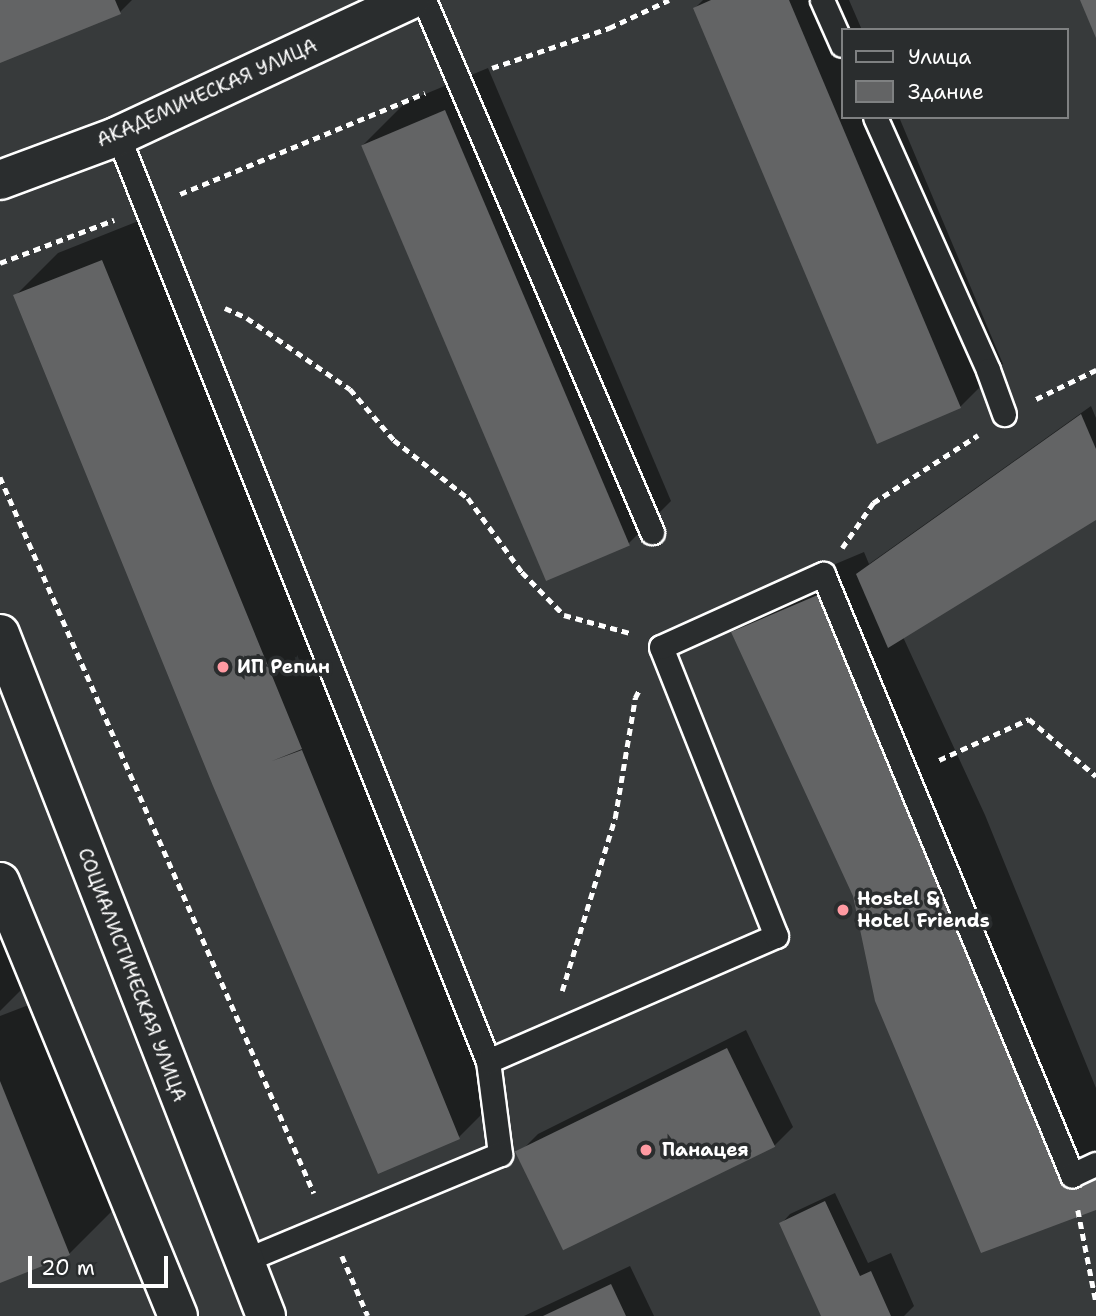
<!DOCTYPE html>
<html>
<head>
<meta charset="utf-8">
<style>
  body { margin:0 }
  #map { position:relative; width:1096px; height:1316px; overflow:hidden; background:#373a3b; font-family:"Shantell Sans",sans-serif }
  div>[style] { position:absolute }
  .shadow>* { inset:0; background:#0007 }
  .building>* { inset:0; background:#636465; transform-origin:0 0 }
  .path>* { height:4.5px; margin-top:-2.25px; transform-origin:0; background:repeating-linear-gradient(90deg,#fff 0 7px,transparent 0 12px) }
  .roads { filter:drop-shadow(2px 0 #fff) drop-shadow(-2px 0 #fff) drop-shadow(0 2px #fff) drop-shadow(0 -2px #fff) }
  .lane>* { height:23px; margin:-11.5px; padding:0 11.5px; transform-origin:11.5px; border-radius:11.5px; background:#2a2d2e }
  .street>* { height:38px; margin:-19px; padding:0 19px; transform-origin:19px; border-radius:19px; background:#2a2d2e }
  .secondary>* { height:38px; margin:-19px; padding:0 19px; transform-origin:19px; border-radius:19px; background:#2a2d2e }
  .dots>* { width:19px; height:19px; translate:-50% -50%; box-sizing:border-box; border:4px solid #2a2d2e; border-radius:50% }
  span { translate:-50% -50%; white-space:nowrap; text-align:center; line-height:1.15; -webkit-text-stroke:7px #2a2d2e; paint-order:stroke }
  .street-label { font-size:19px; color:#fff }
  .poi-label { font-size:19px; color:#fff; font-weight:700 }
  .left { translate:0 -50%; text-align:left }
  .legend { position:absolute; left:841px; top:28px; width:228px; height:91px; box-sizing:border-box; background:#2a2d2e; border:2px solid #7f8182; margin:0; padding:9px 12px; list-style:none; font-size:21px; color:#fff }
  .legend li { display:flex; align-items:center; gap:14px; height:35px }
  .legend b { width:35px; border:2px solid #7f8182 }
  .scale { position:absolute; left:28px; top:1256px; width:140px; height:32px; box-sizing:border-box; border:4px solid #fff; border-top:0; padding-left:9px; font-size:21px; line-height:24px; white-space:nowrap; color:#fff; -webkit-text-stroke:5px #2a2d2e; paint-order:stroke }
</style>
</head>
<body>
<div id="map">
  <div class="shadow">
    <i style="clip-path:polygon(0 0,132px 0,120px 12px,0 62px)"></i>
    <i style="clip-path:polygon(703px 0,849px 0,862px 30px,842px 30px,842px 117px,899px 117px,1003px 364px,960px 407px,695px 8px)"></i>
    <i style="clip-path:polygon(488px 68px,671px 501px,628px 544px,363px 145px,406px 102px)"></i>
    <i style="clip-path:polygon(146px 218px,502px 1094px,459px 1137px,379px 1172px,15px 296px,58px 253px)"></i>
    <i style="clip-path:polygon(1091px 406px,1096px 418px,1096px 518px,903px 637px,985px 815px,1096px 1088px,1096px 1208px,854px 896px,733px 632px,776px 589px,864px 552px,869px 564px)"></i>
    <i style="clip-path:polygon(0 909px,29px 982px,0 1011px)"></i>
    <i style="clip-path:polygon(39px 1001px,120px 1203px,69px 1254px,0 1281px,0 1016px)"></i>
    <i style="clip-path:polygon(746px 1030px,793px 1127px,774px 1146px,519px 1153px,538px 1134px)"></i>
    <i style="clip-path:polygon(835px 1193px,868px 1263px,891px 1253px,914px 1306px,904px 1316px,823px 1316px,781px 1224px,790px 1214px)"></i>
    <i style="clip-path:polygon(630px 1266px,654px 1316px,524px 1316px)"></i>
  </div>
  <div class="building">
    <i style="clip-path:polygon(0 0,115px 0,121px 14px,0 63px)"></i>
    <i style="clip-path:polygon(711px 0,789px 0,961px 408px,877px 444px,693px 8px)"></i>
    <i style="clip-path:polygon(1080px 0,1096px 0,1096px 38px)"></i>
    <i style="left:445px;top:110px;width:473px;height:91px;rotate:67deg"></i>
    <i style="clip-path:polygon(102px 260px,302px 749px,272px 761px,302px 750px,460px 1139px,378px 1174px,213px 786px,13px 295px)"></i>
    <i style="clip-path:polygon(1081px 414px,1096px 449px,1096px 520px,888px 648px,856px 574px)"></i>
    <i style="clip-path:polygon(820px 594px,1074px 1182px,1096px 1172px,1096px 1210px,981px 1253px,875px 1001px,853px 896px,731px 632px)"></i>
    <i style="left:727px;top:1048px;width:110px;height:236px;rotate:64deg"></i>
    <i style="clip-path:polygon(0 1081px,70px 1255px,0 1283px)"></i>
    <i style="clip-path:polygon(825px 1201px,860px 1276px,871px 1271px,891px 1316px,821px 1316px,779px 1223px)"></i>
    <i style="clip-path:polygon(611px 1284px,626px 1316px,543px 1316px)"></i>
  </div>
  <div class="path">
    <i style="left:492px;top:68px;width:124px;rotate:-18.9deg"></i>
    <i style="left:609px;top:28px;width:66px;rotate:-25deg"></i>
    <i style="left:180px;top:194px;width:265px;rotate:-22.4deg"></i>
    <i style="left:0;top:263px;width:122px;rotate:-20.7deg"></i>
    <i style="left:225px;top:308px;width:24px;rotate:24deg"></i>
    <i style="left:247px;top:318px;width:125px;rotate:34.6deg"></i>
    <i style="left:350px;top:389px;width:67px;rotate:49.2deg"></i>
    <i style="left:394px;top:440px;width:94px;rotate:38.1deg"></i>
    <i style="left:468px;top:498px;width:92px;rotate:53.9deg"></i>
    <i style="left:522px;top:572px;width:60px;rotate:45.7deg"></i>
    <i style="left:564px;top:615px;width:68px;rotate:15.3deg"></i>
    <i style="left:1036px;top:399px;width:67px;rotate:-25.8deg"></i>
    <i style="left:0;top:477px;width:782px;rotate:66.32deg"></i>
    <i style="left:842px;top:548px;width:55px;rotate:-55.4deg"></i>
    <i style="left:873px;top:503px;width:125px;rotate:-32.9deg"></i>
    <i style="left:939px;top:760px;width:99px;rotate:-24.5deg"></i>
    <i style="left:1029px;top:719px;width:88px;rotate:40.4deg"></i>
    <i style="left:562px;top:991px;width:181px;rotate:-73deg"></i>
    <i style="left:615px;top:818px;width:122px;rotate:-80.5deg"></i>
    <i style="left:635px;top:698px;width:11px;rotate:-63deg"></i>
    <i style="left:1078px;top:1210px;width:94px;rotate:78.9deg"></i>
    <i style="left:342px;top:1256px;width:65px;rotate:66.6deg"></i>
  </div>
  <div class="roads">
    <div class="lane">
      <i style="left:424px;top:0;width:579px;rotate:66.8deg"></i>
      <i style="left:822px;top:0;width:49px;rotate:66deg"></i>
      <i style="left:875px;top:117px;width:277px;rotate:65.9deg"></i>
      <i style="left:988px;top:370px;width:47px;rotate:70deg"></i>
      <i style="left:118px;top:136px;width:996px;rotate:68.2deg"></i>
      <i style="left:488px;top:1061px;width:94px;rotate:82.6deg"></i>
      <i style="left:500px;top:1154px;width:278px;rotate:157.4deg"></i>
      <i style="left:488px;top:1061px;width:314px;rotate:-23.5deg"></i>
      <i style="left:776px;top:936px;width:311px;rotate:-111.7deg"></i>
      <i style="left:661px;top:647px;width:178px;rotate:-24.3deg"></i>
      <i style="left:823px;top:574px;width:651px;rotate:67.5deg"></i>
      <i style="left:1072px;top:1175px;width:26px;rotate:-25deg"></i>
    </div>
    <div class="street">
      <i style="left:0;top:180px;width:126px;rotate:-20.4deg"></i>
      <i style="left:118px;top:136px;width:322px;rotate:-25deg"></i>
    </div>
    <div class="secondary">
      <i style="left:0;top:634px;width:732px;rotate:68.69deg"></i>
      <i style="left:0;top:882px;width:469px;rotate:67.7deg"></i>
    </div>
  </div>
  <div class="dots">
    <i style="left:223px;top:667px;background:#ff9aa2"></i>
    <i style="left:843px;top:910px;background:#ff9aa2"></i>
    <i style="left:646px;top:1150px;background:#ff9aa2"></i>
  </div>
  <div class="street-label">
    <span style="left:207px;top:93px;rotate:-24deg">АКАДЕМИЧЕСКАЯ УЛИЦА</span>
    <span style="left:132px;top:975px;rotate:69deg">СОЦИАЛИСТИЧЕСКАЯ УЛИЦА</span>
  </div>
  <div class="poi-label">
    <span class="left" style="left:237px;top:667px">ИП Репин</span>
    <span class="left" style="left:857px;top:910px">Hostel &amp;<br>Hotel Friends</span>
    <span class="left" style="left:662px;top:1150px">Панацея</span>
  </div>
  <ul class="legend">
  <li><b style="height:9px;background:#2a2d2e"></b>Улица</li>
  <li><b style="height:19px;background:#636465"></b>Здание</li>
  </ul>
  <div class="scale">20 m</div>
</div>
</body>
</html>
